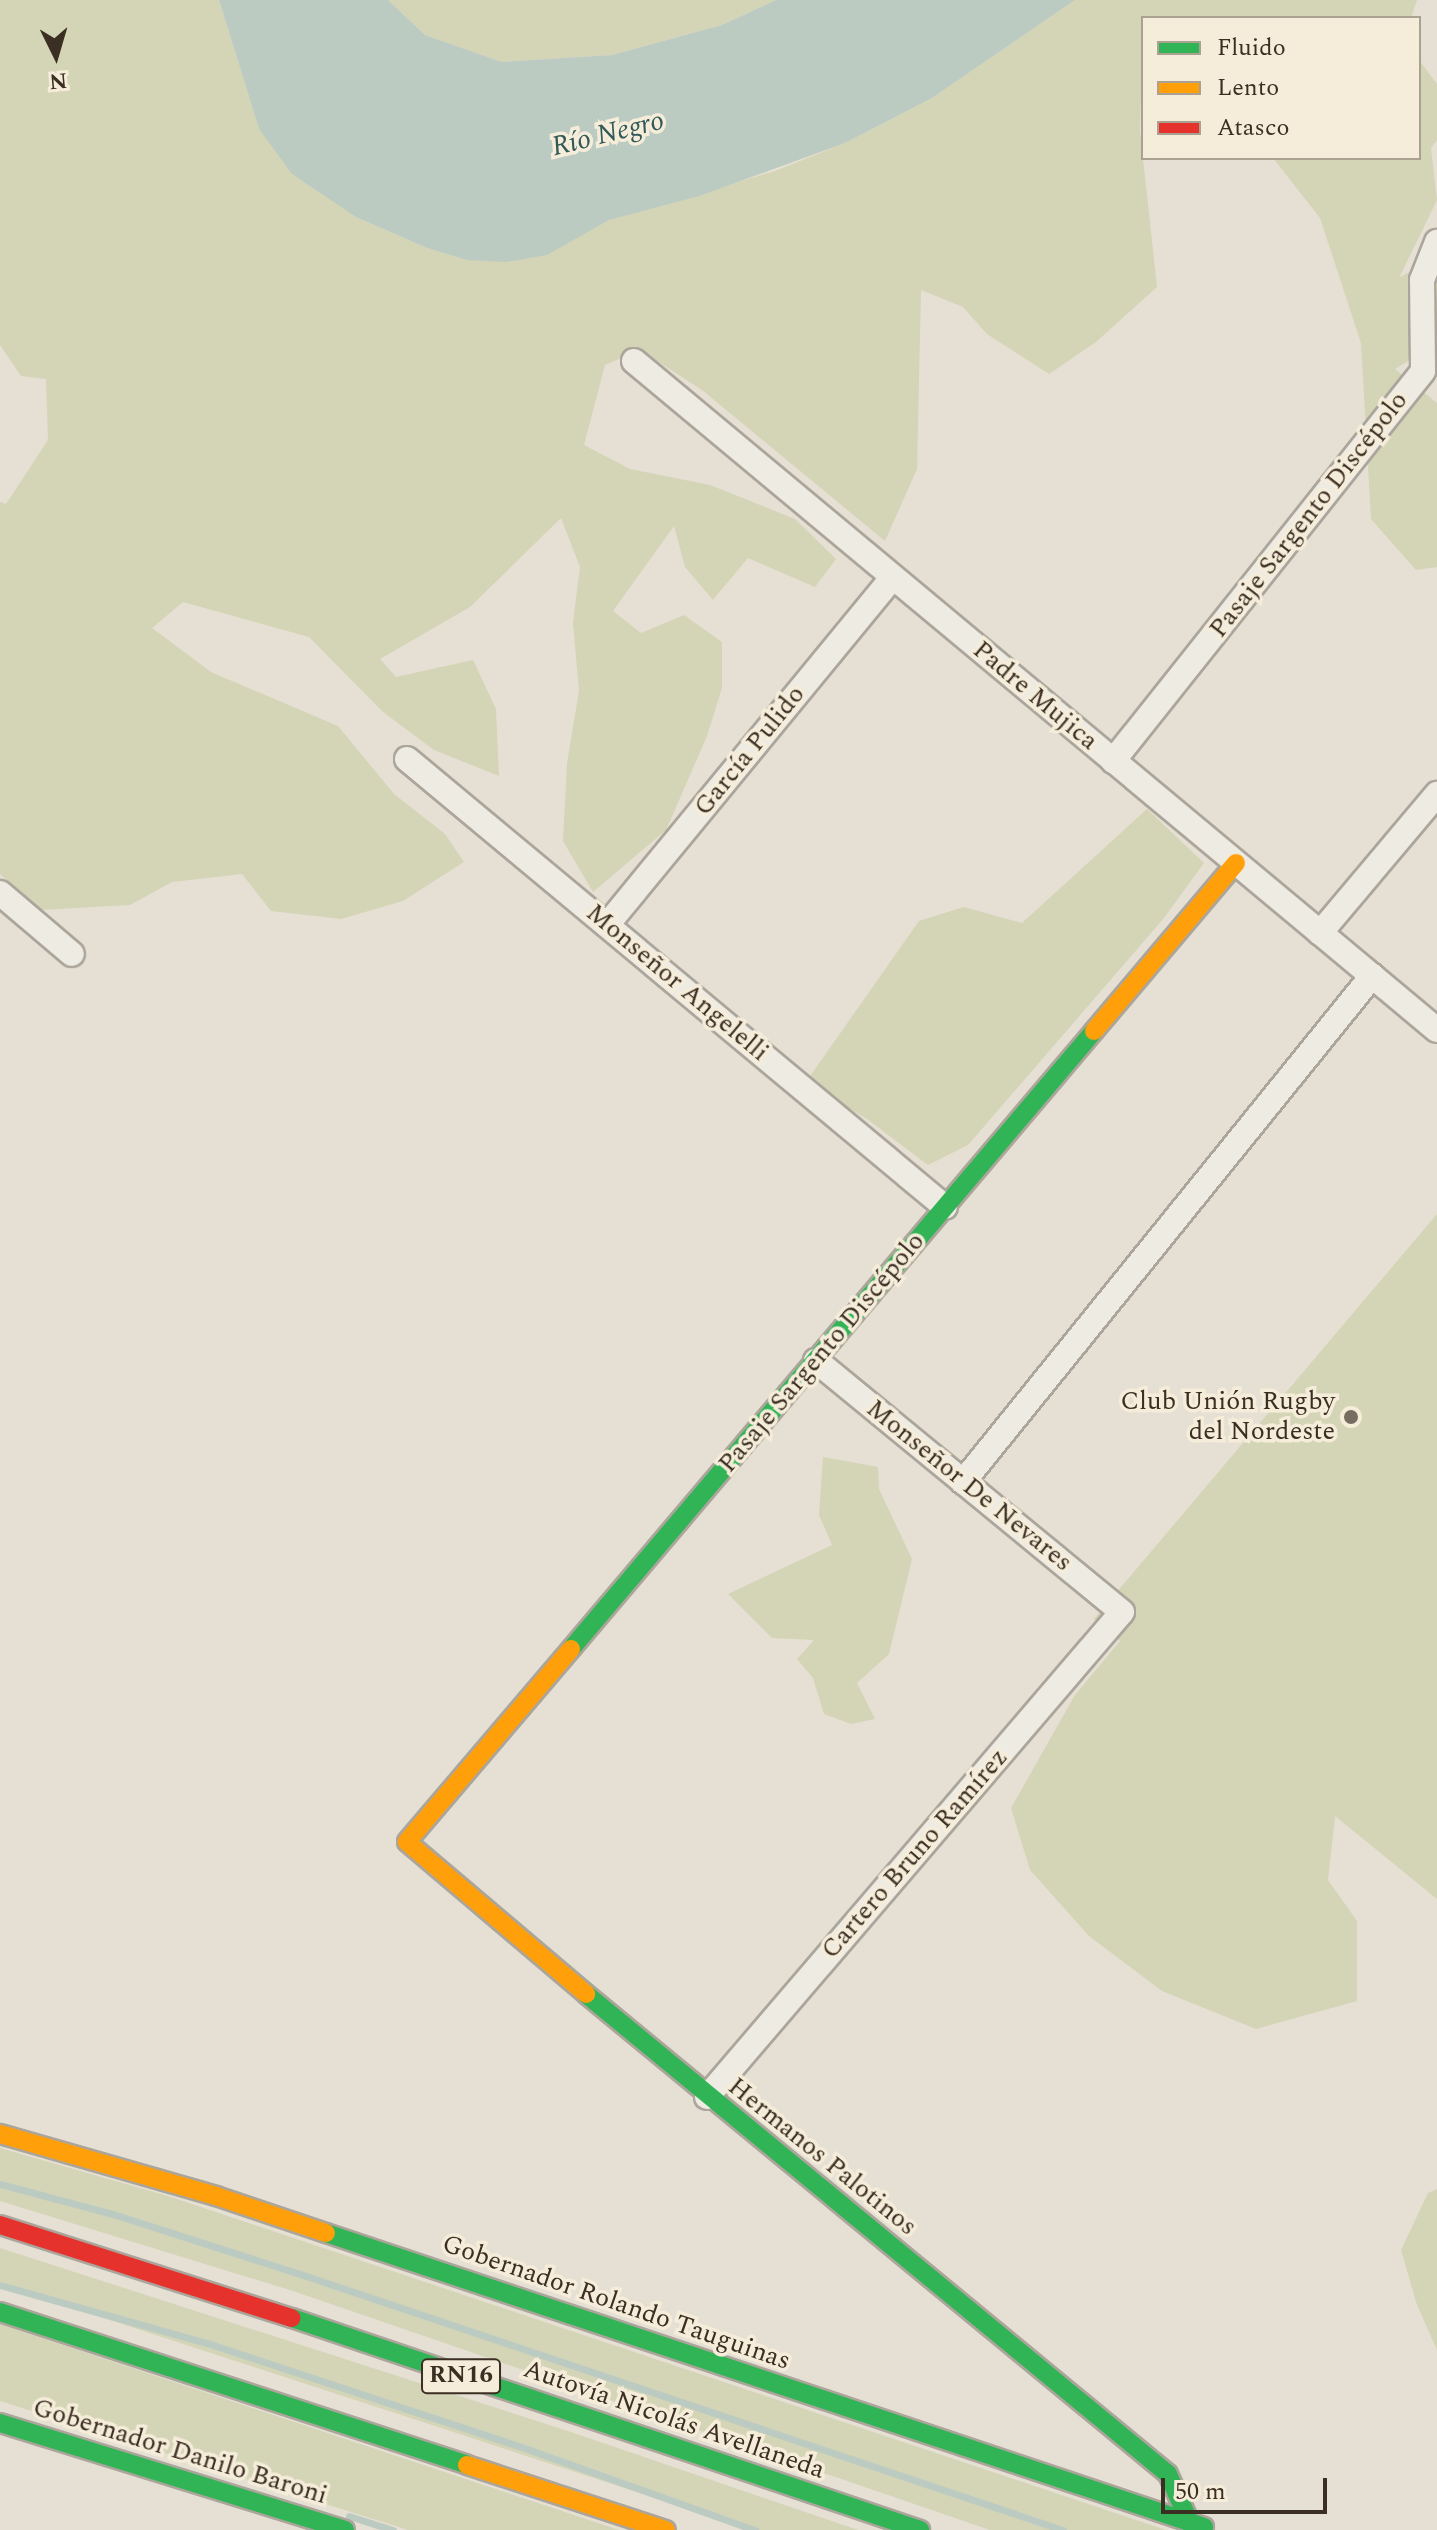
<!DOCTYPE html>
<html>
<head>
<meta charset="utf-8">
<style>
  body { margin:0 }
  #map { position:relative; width:1437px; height:2530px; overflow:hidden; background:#e5e0d3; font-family:Spectral,serif }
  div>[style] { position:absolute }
  .green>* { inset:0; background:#d4d4b6 }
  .water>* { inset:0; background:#bccbc2 }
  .stream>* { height:7px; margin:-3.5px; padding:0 3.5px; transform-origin:3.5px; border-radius:3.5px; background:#bccbc2 }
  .roads { filter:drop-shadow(2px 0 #aba59b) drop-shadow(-2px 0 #aba59b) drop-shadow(0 2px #aba59b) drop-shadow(0 -2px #aba59b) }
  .street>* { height:24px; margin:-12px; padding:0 12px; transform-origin:12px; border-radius:12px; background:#eeebe3 }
  .fast>* { height:18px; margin:-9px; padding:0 9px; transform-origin:9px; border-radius:9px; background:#30b455 }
  .slow>* { height:18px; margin:-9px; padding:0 9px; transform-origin:9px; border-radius:9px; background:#ff9f0a }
  .jam>* { height:18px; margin:-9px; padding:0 9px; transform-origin:9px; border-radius:9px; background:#e5322d }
  .dots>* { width:22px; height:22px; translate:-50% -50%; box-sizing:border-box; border:4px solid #f5edda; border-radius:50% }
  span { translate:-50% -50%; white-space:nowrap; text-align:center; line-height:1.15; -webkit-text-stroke:7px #f5edda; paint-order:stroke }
  .shield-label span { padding:2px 6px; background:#f5edda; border:2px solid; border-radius:6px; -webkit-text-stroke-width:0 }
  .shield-label { font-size:24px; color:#3b2e22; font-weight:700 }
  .street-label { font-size:26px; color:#3b2e22 }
  .poi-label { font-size:26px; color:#3b2e22 }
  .right { translate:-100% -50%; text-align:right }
  .water-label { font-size:28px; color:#325957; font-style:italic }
  .legend { position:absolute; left:1141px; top:16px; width:280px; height:144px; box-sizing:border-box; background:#f5edda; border:2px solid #aba190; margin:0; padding:10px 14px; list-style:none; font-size:24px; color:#3b2e22 }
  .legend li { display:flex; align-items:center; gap:16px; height:40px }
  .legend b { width:40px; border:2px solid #aba190 }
  .north { position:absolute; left:16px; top:16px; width:80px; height:80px; -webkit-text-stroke:6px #f5edda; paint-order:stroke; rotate:175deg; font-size:22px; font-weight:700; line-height:32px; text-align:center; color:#3b2e22 }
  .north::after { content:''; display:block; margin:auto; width:28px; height:36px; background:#3b2e22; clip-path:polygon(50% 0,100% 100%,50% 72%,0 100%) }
  .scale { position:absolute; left:1161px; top:2478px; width:166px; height:36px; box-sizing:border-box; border:4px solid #3b2e22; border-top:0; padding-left:10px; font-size:24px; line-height:28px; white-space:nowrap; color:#3b2e22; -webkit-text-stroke:6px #f5edda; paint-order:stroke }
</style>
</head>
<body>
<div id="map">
  <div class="green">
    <i style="clip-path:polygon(0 0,219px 0,259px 129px,356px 217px,427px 248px,467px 260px,579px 235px,609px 220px,775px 171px,845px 143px,932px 98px,1075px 0,1417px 0,1411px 18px,1143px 18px,1140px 131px,1157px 287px,1096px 342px,1049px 374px,987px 334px,963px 307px,921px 290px,917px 469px,885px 541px,702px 390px,640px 350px,605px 365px,584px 445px,630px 469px,710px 485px,795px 519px,836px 559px,815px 587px,748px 558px,713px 600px,685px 567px,674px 526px,613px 611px,641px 633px,684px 615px,722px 642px,722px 688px,707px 736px,666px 830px,593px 892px,563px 841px,567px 763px,579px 691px,573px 623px,580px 567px,561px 518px,470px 607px,380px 659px,396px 677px,473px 660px,496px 709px,499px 776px,434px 750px,383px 712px,309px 637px,183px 602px,152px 628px,211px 672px,338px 726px,394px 794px,445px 834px,464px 862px,403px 901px,341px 919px,271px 911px,242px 874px,172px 882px,130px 905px,39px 910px,0 874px,0 502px,6px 504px,48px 440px,46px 379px,21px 376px,0 345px)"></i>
    <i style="clip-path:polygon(388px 0,776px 0,722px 25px,612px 55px,502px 62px,425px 35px)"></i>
    <i style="clip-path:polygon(1419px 60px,1437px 84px,1437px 140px,1431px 148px,1437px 200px,1399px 278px,1437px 256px,1437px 360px,1427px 350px,1395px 369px,1437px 403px,1437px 567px,1416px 570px,1371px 519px,1361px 343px,1320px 218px,1273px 158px,1419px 158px)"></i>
    <i style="clip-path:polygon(1147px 809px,1204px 863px,1164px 918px,968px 1145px,928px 1165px,867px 1119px,806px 1082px,919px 921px,964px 907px,1022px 923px)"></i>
    <i style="clip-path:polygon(1437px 1214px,1437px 1899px,1335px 1816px,1328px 1880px,1357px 1921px,1357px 2001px,1256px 2029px,1162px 1991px,1089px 1936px,1030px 1870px,1011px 1808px,1075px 1695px,1120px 1641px,1094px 1619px)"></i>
    <i style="clip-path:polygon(823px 1457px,878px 1467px,879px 1489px,912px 1559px,889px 1654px,857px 1683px,875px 1719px,851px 1724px,824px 1714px,813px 1678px,797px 1659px,814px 1640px,772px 1638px,728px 1594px,832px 1545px,819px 1515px)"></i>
    <i style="clip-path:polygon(0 2148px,168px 2196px,1166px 2530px,990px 2530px,293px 2291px,0 2201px)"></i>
    <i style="clip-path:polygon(1437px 2189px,1437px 2350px,1417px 2305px,1401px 2250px,1428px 2193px)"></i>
    <i style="clip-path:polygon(0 2248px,568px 2431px,858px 2530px,753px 2530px,0 2284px)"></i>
    <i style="clip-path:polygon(0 2324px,619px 2530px,408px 2530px,0 2401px)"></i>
  </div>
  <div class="water">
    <i style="clip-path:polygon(219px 0,388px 0,425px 35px,502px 62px,612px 55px,722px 25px,776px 0,1075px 0,932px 98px,845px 143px,699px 196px,609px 220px,547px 255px,506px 262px,467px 260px,427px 248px,356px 217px,292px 174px,259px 129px)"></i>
  </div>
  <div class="stream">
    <i style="left:0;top:2184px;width:117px;rotate:14.9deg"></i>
    <i style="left:113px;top:2214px;width:209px;rotate:17.8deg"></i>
    <i style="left:312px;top:2278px;width:792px;rotate:18.55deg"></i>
    <i style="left:0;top:2285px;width:215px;rotate:15.7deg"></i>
    <i style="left:207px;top:2343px;width:340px;rotate:18.3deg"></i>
    <i style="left:530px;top:2450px;width:239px;rotate:19.6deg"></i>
    <i style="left:349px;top:2516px;width:46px;rotate:17.7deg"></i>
  </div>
  <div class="roads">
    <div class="street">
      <i style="left:634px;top:361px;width:1045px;rotate:39.8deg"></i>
      <i style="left:407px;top:759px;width:700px;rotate:39.78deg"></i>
      <i style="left:1113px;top:761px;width:498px;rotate:-51.5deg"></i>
      <i style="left:1423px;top:371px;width:91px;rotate:-90.6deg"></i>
      <i style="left:1422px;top:280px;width:41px;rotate:-68.5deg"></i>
      <i style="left:0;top:893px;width:94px;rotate:40.3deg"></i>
      <i style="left:607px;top:925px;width:450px;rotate:-50.6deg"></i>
      <i style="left:1320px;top:933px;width:182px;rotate:-49.9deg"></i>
      <i style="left:963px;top:1482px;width:651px;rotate:-51.05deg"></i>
      <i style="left:707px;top:2097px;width:638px;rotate:-49.45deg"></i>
      <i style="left:1122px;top:1612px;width:396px;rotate:-140.6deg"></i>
    </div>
    <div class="fast">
      <i style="left:571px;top:1649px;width:810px;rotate:-49.76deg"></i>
      <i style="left:586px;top:1994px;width:754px;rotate:39.51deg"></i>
      <i style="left:1168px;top:2474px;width:54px;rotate:65.8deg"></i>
      <i style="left:326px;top:2233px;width:926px;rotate:18.51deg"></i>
      <i style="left:0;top:2312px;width:491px;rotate:18.1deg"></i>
      <i style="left:292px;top:2318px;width:663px;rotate:18.65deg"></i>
      <i style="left:0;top:2423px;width:361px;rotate:17.2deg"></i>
    </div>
    <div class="slow">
      <i style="left:1094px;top:1031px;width:220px;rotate:-49.8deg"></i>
      <i style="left:571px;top:1649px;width:253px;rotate:130.4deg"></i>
      <i style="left:407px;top:1842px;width:235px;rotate:40.3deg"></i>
      <i style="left:0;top:2134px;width:225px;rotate:16deg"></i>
      <i style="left:216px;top:2196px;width:116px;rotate:18.6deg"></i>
      <i style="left:467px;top:2465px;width:209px;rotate:18.1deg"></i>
    </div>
    <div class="jam">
      <i style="left:0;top:2225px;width:306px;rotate:17.7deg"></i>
    </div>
  </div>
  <div class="dots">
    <i style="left:1351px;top:1417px;background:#766c60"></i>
  </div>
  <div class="shield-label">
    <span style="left:461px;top:2376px">RN16</span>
  </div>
  <div class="street-label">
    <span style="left:1309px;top:515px;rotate:-52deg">Pasaje Sargento Discépolo</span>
    <span style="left:1035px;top:696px;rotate:40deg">Padre Mujica</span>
    <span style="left:750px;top:751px;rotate:-51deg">García Pulido</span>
    <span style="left:677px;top:983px;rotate:40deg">Monseñor Angelelli</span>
    <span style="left:822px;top:1353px;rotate:-50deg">Pasaje Sargento Discépolo</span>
    <span style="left:969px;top:1486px;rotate:39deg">Monseñor De Nevares</span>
    <span style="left:915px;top:1854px;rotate:-49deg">Cartero Bruno Ramírez</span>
    <span style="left:822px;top:2157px;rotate:39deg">Hermanos Palotinos</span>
    <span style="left:616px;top:2303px;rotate:19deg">Gobernador Rolando Tauguinas</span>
    <span style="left:674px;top:2420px;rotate:19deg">Autovía Nicolás Avellaneda</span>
    <span style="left:180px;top:2452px;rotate:17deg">Gobernador Danilo Baroni</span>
  </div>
  <div class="poi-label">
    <span class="right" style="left:1335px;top:1417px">Club Unión Rugby<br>del Nordeste</span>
  </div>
  <div class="water-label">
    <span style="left:608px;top:134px;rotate:-14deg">Río Negro</span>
  </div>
  <ul class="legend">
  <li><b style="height:10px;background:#30b455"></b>Fluido</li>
  <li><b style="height:10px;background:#ff9f0a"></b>Lento</li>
  <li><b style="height:10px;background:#e5322d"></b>Atasco</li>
  </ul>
  <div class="north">N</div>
  <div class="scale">50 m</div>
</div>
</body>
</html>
